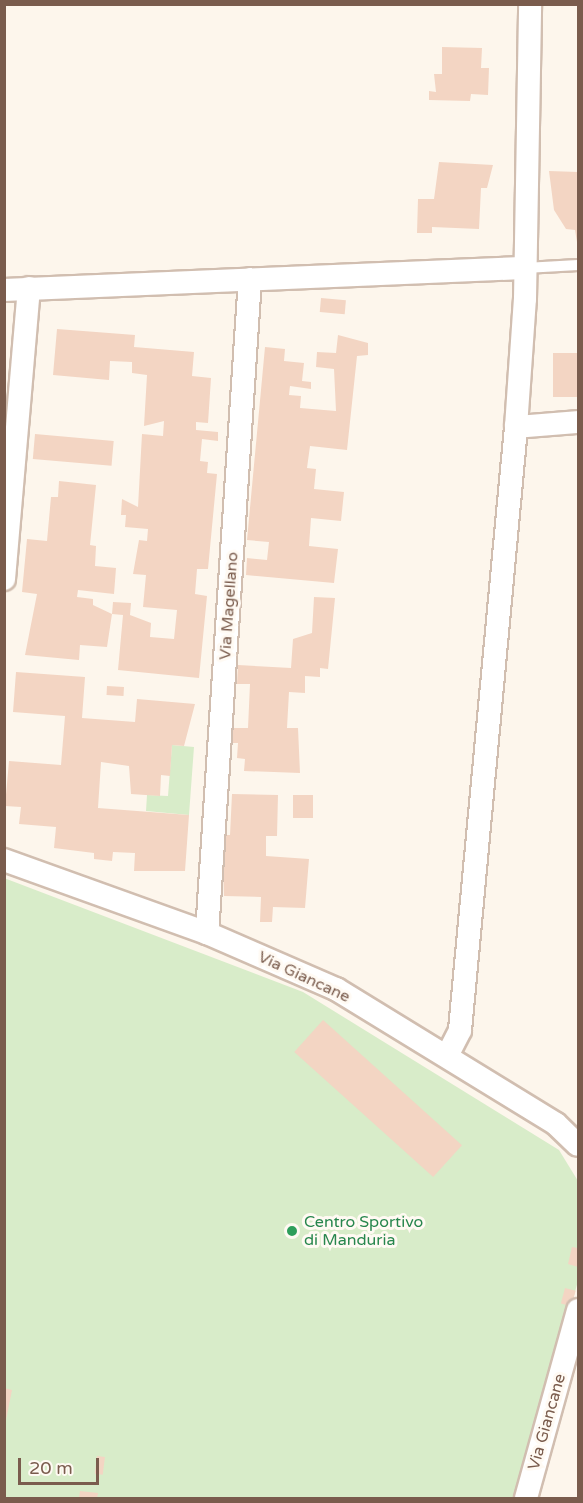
<!DOCTYPE html>
<html>
<head>
<meta charset="utf-8">
<style>
  body { margin:0 }
  #map { position:relative; width:583px; height:1503px; overflow:hidden; background:#fdf6ec; font-family:"Varela Round",sans-serif }
  div>[style] { position:absolute }
  .green>* { inset:0; background:#d8ecc9 }
  .building>* { inset:0; background:#f3d5c3; transform-origin:0 0 }
  .roads { filter:drop-shadow(2px 0 #d1beb0) drop-shadow(-2px 0 #d1beb0) drop-shadow(0 2px #d1beb0) drop-shadow(0 -2px #d1beb0) }
  .lane>* { height:10px; margin:-5px; padding:0 5px; transform-origin:5px; border-radius:5px; background:#fff }
  .street>* { height:22px; margin:-11px; padding:0 11px; transform-origin:11px; border-radius:11px; background:#fff }
  .dots>* { width:16px; height:16px; translate:-50% -50%; box-sizing:border-box; border:3px solid #fffaf3; border-radius:50% }
  span { translate:-50% -50%; white-space:nowrap; text-align:center; line-height:1.15; -webkit-text-stroke:6px #fffaf3; paint-order:stroke }
  .street-label { font-size:16px; color:#7a5c4d }
  .leisure-label { font-size:16px; color:#27864d }
  .left { translate:0 -50%; text-align:left }
  .frame { position:absolute; inset:0; border:6px solid #7a5c4d; pointer-events:none }
  .scale { position:absolute; left:18px; top:1458px; width:81px; height:27px; box-sizing:border-box; border:3px solid #7a5c4d; border-top:0; padding-left:8px; font-size:18px; line-height:21px; white-space:nowrap; color:#7a5c4d; -webkit-text-stroke:4px #fffaf3; paint-order:stroke }
</style>
</head>
<body>
<div id="map">
  <div class="green">
    <i style="clip-path:polygon(172px 745px,194px 747px,189px 815px,146px 811px,147px 795px,168px 796px)"></i>
    <i style="clip-path:polygon(4px 878px,303px 992px,559px 1150px,578px 1181px,578px 1281px,517px 1498px,5px 1498px)"></i>
  </div>
  <div class="building">
    <i style="clip-path:polygon(442px 47px,482px 48px,481px 68px,489px 68px,488px 95px,471px 94px,470px 101px,429px 100px,429px 91px,436px 92px,434px 74px,442px 74px)"></i>
    <i style="clip-path:polygon(439px 162px,493px 165px,487px 188px,481px 188px,479px 229px,432px 227px,432px 233px,417px 233px,418px 199px,434px 199px)"></i>
    <i style="clip-path:polygon(549px 171px,578px 172px,578px 248px,575px 230px,566px 229px,554px 210px)"></i>
    <i style="left:321px;top:298px;width:25px;height:14px;rotate:5deg"></i>
    <i style="clip-path:polygon(57px 329px,135px 335px,134px 347px,194px 352px,192px 376px,211px 378px,208px 423px,196px 422px,196px 430px,218px 432px,218px 441px,202px 439px,200px 461px,208px 462px,207px 473px,217px 474px,208px 569px,197px 569px,195px 594px,207px 596px,199px 678px,118px 670px,123px 615px,112px 614px,113px 602px,131px 603px,130px 615px,151px 623px,150px 637px,174px 639px,177px 610px,143px 607px,146px 575px,133px 574px,139px 540px,147px 541px,148px 529px,125px 527px,126px 515px,121px 515px,122px 499px,138px 507px,142px 434px,163px 436px,164px 421px,144px 426px,147px 375px,132px 373px,132px 362px,110px 361px,109px 380px,53px 375px)"></i>
    <i style="clip-path:polygon(338px 335px,368px 343px,368px 355px,357px 356px,347px 450px,310px 446px,307px 468px,316px 469px,314px 489px,344px 492px,341px 521px,311px 518px,309px 546px,338px 549px,334px 583px,246px 575px,247px 558px,267px 560px,269px 542px,247px 540px,265px 347px,285px 349px,284px 361px,304px 363px,302px 381px,311px 382px,311px 389px,290px 386px,289px 395px,301px 396px,300px 408px,336px 411px,334px 369px,316px 367px,317px 352px,336px 353px)"></i>
    <i style="left:578px;top:353px;width:44px;height:25px;rotate:90deg"></i>
    <i style="left:35px;top:434px;width:79px;height:25px;rotate:5deg"></i>
    <i style="clip-path:polygon(59px 481px,96px 485px,90px 545px,96px 546px,95px 566px,116px 568px,114px 594px,78px 590px,77px 597px,93px 599px,93px 605px,112px 614px,107px 647px,80px 645px,79px 660px,25px 655px,37px 594px,22px 592px,27px 539px,47px 541px,51px 497px,58px 497px)"></i>
    <i style="clip-path:polygon(314px 597px,335px 598px,328px 669px,320px 668px,320px 677px,305px 676px,305px 693px,289px 692px,287px 728px,298px 728px,300px 773px,244px 771px,245px 759px,237px 758px,238px 743px,232px 743px,233px 728px,248px 728px,250px 684px,237px 684px,238px 665px,291px 668px,293px 639px,312px 633px)"></i>
    <i style="clip-path:polygon(16px 672px,85px 677px,82px 718px,135px 722px,137px 699px,195px 704px,184px 746px,172px 745px,170px 776px,161px 775px,160px 796px,131px 794px,129px 766px,101px 762px,98px 808px,189px 815px,185px 871px,134px 871px,135px 853px,113px 852px,112px 861px,94px 859px,94px 853px,54px 848px,56px 827px,19px 824px,21px 807px,5px 806px,9px 761px,61px 765px,65px 716px,13px 712px)"></i>
    <i style="left:107px;top:686px;width:17px;height:9px;rotate:3deg"></i>
    <i style="clip-path:polygon(232px 794px,278px 795px,277px 836px,266px 836px,266px 856px,309px 859px,305px 908px,273px 907px,272px 922px,260px 922px,261px 897px,224px 896px,222px 835px,230px 835px)"></i>
    <i style="left:293px;top:795px;width:20px;height:23px"></i>
    <i style="left:323px;top:1020px;width:187px;height:43px;rotate:42deg"></i>
    <i style="clip-path:polygon(572px 1247px,578px 1248px,578px 1267px,568px 1264px)"></i>
    <i style="left:565px;top:1288px;width:11px;height:16px;rotate:15deg"></i>
    <i style="clip-path:polygon(4px 1388px,12px 1390px,6px 1420px,4px 1419px)"></i>
    <i style="left:97px;top:1456px;width:8px;height:18px;rotate:7deg"></i>
    <i style="clip-path:polygon(80px 1491px,98px 1493px,97px 1498px,79px 1498px)"></i>
  </div>
  <div class="roads">
    <div class="lane">
      <i style="left:525px;top:268px;width:53px;rotate:-3.2deg"></i>
    </div>
    <div class="street">
      <i style="left:4px;top:290px;width:519px;rotate:-2.43deg"></i>
      <i style="left:516px;top:427px;width:62px;rotate:-4.6deg"></i>
      <i style="left:4px;top:579px;width:292px;rotate:-85.1deg"></i>
      <i style="left:4px;top:860px;width:216px;rotate:19.8deg"></i>
      <i style="left:207px;top:933px;width:141px;rotate:23.5deg"></i>
      <i style="left:336px;top:989px;width:258px;rotate:31.5deg"></i>
      <i style="left:556px;top:1124px;width:30px;rotate:44deg"></i>
      <i style="left:207px;top:933px;width:655px;rotate:-86.24deg"></i>
      <i style="left:447px;top:1056px;width:29px;rotate:-63deg"></i>
      <i style="left:460px;top:1030px;width:606px;rotate:-84.69deg"></i>
      <i style="left:516px;top:427px;width:128px;rotate:-86deg"></i>
      <i style="left:525px;top:299px;width:295px;rotate:-89deg"></i>
      <i style="left:526px;top:1498px;width:195px;rotate:-74.5deg"></i>
    </div>
  </div>
  <div class="dots">
    <i style="left:292px;top:1231px;background:#2e9e5b"></i>
  </div>
  <div class="street-label">
    <span style="left:229px;top:606px;rotate:-86deg">Via Magellano</span>
    <span style="left:304px;top:977px;rotate:25deg">Via Giancane</span>
    <span style="left:547px;top:1422px;rotate:-74deg">Via Giancane</span>
  </div>
  <div class="leisure-label">
    <span class="left" style="left:304px;top:1231px">Centro Sportivo<br>di Manduria</span>
  </div>
  <div class="frame"></div>
  <div class="scale">20 m</div>
</div>
</body>
</html>
